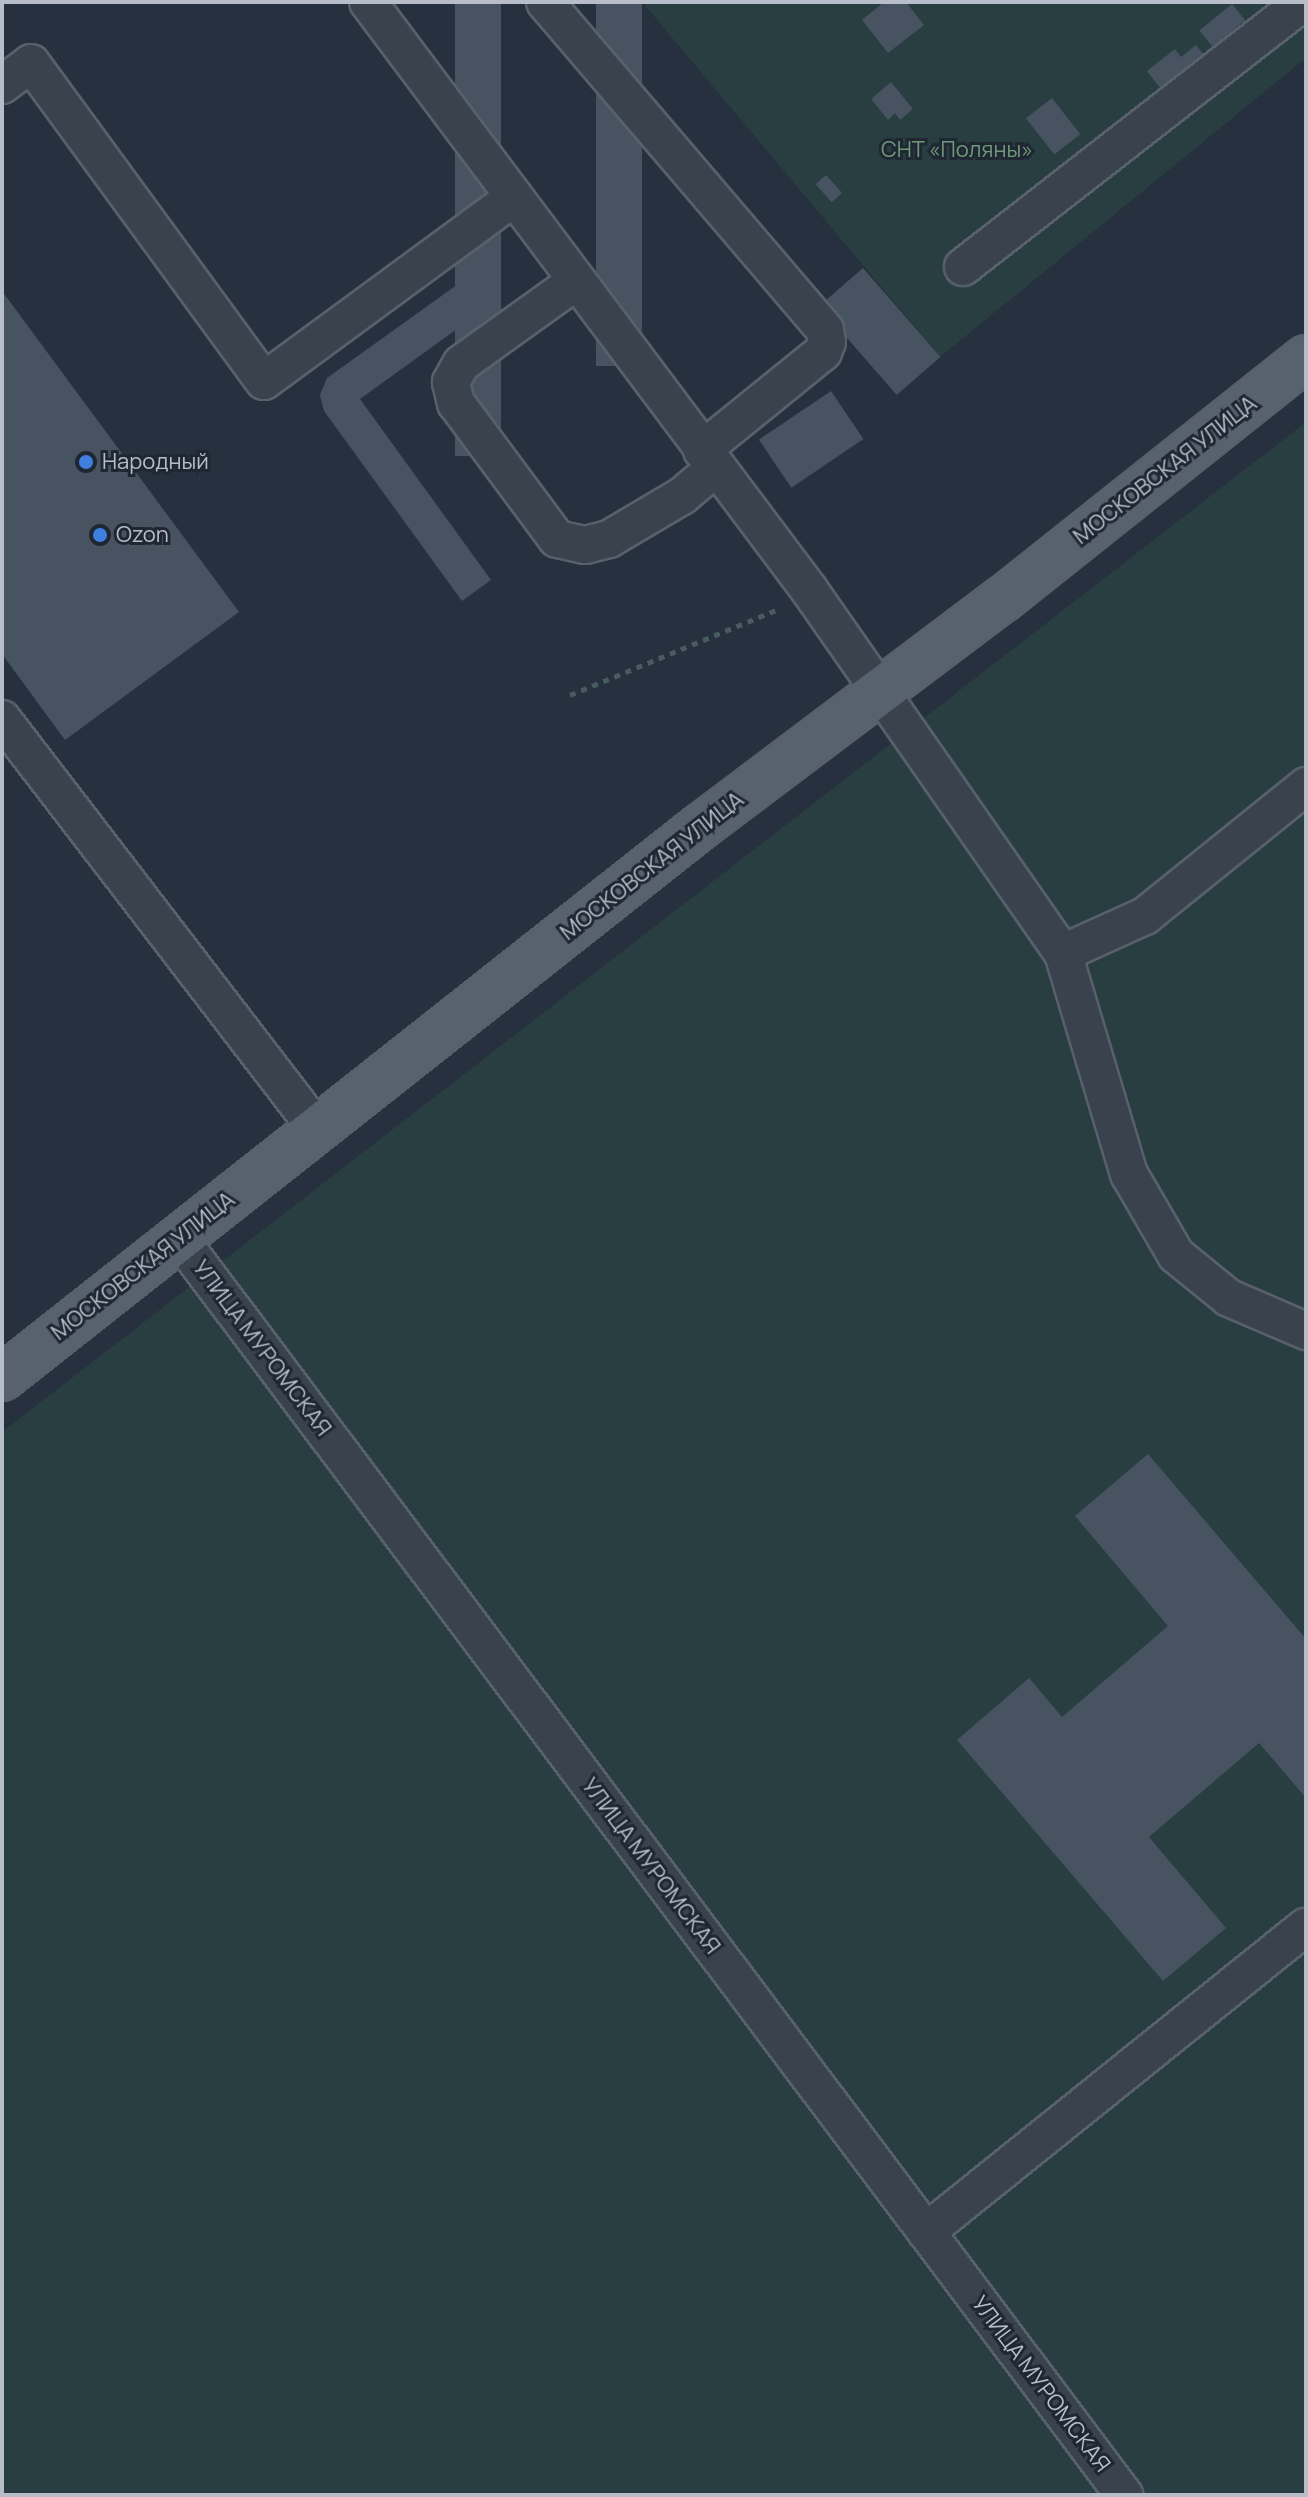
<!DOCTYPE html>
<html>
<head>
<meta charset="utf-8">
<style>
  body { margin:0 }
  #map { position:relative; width:1308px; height:2497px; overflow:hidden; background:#26303e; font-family:Manrope,sans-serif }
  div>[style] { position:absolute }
  .green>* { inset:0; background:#293e40 }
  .building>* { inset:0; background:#485362; transform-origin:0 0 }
  .path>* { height:5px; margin-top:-2.5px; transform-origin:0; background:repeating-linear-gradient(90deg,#485b5e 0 6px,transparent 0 12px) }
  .roads { filter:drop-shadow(2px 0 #58606c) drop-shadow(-2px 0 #58606c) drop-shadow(0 2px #58606c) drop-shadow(0 -2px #58606c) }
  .minor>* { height:36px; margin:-18px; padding:0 18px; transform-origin:18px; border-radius:18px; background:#3a424e }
  .major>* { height:44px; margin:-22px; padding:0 22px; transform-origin:22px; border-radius:22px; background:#58616e }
  .dots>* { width:22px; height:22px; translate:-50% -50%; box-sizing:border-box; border:4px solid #1f2733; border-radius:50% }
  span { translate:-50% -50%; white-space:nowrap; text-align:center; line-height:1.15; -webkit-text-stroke:6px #1f2733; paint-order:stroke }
  .park-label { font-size:22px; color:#6f9979 }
  .poi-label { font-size:22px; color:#b7bdc9 }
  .left { translate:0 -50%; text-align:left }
  .street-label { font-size:22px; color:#b7bdc9 }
  .frame { position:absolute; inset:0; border:4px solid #b7bdc9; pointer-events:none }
</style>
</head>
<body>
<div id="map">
  <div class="green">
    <i style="clip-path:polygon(642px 2px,1306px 2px,1306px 58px,940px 357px)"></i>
    <i style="clip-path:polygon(1306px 422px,1306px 2495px,2px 2495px,2px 1432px)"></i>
  </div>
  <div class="building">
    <i style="left:455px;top:2px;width:46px;height:454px"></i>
    <i style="left:596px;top:2px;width:46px;height:364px"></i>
    <i style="clip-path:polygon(884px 2px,906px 2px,924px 25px,888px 53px,862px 20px)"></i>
    <i style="left:1232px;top:4px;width:21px;height:42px;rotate:51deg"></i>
    <i style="clip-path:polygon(1196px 45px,1204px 55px,1160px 88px,1147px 71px,1175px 49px,1181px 57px)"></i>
    <i style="clip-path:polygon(891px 82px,913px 109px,900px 120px,895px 113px,888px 120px,871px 99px)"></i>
    <i style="left:1052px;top:98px;width:46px;height:33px;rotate:52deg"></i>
    <i style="left:826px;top:175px;width:24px;height:14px;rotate:48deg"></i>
    <i style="left:863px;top:268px;width:118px;height:58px;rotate:49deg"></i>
    <i style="clip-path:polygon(479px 269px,500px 298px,360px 399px,491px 580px,462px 601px,324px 411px,320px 395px,327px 378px)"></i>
    <i style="clip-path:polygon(2px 291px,239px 612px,65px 740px,2px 654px)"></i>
    <i style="left:831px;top:391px;width:58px;height:87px;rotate:56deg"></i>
    <i style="clip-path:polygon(1148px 1454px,1306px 1639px,1306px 1798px,1259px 1743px,1149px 1837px,1226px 1928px,1163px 1981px,957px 1740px,1029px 1678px,1062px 1717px,1168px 1626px,1075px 1516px)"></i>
  </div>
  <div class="path">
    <i style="left:570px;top:695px;width:226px;rotate:-22.4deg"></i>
  </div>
  <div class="roads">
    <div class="minor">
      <i style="left:368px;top:2px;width:736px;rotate:53.11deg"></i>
      <i style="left:810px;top:591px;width:442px;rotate:55.1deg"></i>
      <i style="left:1063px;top:953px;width:231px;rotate:73.4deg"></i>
      <i style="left:1129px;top:1174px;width:94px;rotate:59.9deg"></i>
      <i style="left:1176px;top:1255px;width:68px;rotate:39.1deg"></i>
      <i style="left:1229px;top:1298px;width:84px;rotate:23.2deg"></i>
      <i style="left:545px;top:2px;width:431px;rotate:49.5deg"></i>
      <i style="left:825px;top:330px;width:12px;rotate:81deg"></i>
      <i style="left:827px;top:342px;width:11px;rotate:112deg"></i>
      <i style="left:823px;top:352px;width:156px;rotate:141deg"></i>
      <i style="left:2px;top:85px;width:36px;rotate:-37deg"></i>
      <i style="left:31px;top:63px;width:394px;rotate:53.8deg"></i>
      <i style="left:264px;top:381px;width:309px;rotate:-36.3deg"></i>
      <i style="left:963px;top:267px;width:432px;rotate:-37.9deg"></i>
      <i style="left:575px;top:282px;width:140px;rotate:144.3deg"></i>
      <i style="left:461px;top:364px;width:21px;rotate:119deg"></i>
      <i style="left:451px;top:382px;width:22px;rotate:77deg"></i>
      <i style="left:456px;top:403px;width:169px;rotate:53.4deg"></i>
      <i style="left:557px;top:539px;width:29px;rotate:12deg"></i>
      <i style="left:585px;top:545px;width:25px;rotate:-14deg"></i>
      <i style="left:609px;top:539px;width:85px;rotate:-30.5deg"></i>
      <i style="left:682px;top:496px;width:43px;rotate:-40.3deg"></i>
      <i style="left:2px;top:719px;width:517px;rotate:52.47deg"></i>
      <i style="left:1063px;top:953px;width:90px;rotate:-24.3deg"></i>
      <i style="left:1145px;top:916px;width:207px;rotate:-38.9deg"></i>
      <i style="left:179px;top:1238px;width:1573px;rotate:53.06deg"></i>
      <i style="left:926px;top:2232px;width:487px;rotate:-38.8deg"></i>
    </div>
    <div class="major">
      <i style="left:2px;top:1378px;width:889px;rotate:-38.29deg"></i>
      <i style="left:700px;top:827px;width:379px;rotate:-37deg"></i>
      <i style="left:1003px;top:599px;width:387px;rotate:-38.5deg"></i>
    </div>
  </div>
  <div class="dots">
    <i style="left:86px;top:462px;background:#3f7fe0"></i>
    <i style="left:100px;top:535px;background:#3f7fe0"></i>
  </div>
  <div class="park-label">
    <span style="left:957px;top:150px">СНТ «Поляны»</span>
  </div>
  <div class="poi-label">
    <span class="left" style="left:102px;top:462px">Народный</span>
    <span class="left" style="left:116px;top:535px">Ozon</span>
  </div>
  <div class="street-label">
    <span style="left:1165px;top:470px;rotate:-38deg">МОСКОВСКАЯ УЛИЦА</span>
    <span style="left:652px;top:866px;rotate:-38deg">МОСКОВСКАЯ УЛИЦА</span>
    <span style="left:143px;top:1266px;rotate:-38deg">МОСКОВСКАЯ УЛИЦА</span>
    <span style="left:262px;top:1348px;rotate:53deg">УЛИЦА МУРОМСКАЯ</span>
    <span style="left:651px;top:1866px;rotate:53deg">УЛИЦА МУРОМСКАЯ</span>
    <span style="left:1041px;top:2384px;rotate:53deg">УЛИЦА МУРОМСКАЯ</span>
  </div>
  <div class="frame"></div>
</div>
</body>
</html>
